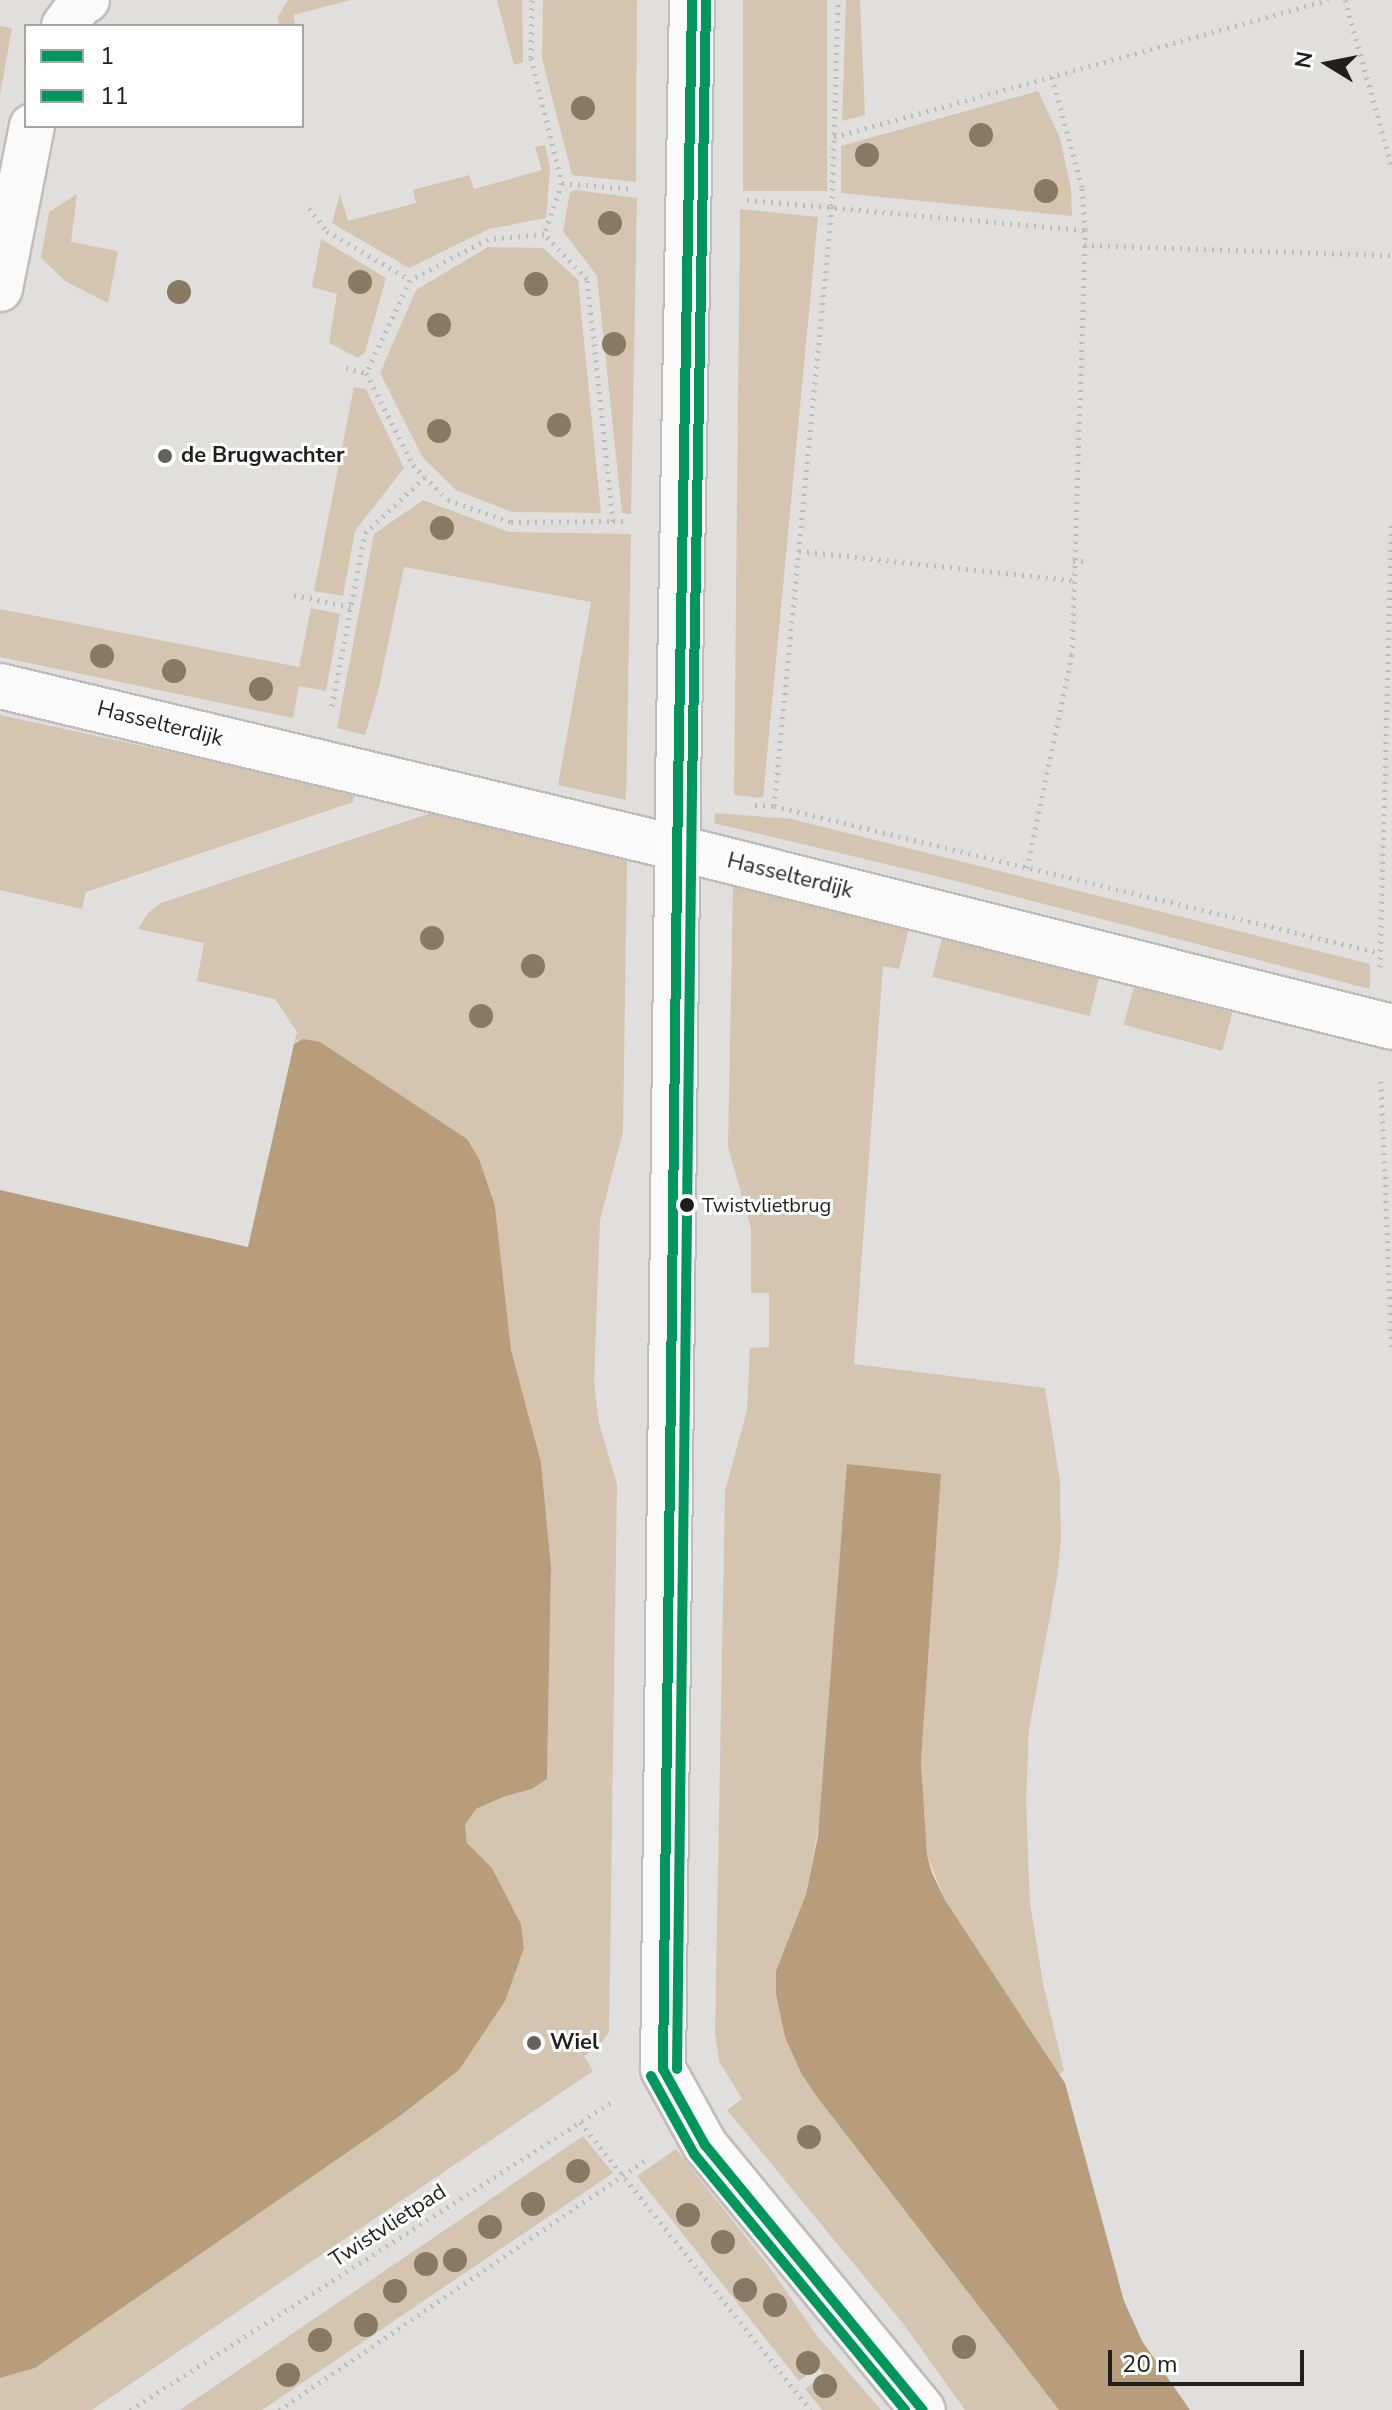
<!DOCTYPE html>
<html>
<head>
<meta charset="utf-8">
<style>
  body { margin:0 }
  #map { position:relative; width:1392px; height:2410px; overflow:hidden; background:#e1dfdd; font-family:"Nunito Sans",sans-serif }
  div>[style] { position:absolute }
  .green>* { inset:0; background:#d5c4b0; transform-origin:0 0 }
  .water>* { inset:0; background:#b89d7c }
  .path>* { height:5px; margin-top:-2.5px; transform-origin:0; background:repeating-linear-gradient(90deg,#bdbdbc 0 2px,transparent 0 8px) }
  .roads { filter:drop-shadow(2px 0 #bfbdbc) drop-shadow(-2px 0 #bfbdbc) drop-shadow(0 2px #bfbdbc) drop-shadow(0 -2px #bfbdbc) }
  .minor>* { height:44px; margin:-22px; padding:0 22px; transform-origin:22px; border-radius:22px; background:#fafafa }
  .bus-1>* { height:10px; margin:-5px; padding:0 5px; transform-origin:5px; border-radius:5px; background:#00965e }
  .bus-2>* { height:10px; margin:-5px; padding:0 5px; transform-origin:5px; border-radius:5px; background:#00965e }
  .trees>* { width:24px; height:24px; margin:-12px; border-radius:50%; background:#897963 }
  .dots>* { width:22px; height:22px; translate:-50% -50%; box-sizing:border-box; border:4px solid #fff; border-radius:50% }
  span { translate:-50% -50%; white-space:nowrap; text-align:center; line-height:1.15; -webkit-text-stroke:6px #fff; paint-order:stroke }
  .bus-label { font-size:20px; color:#201f1e }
  .left { translate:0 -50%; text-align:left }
  .poi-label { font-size:22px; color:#201f1e; font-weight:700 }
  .street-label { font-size:22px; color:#201f1e }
  .legend { position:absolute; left:24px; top:24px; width:280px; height:104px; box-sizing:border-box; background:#fff; border:2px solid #a6a5a5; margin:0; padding:10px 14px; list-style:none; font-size:24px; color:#201f1e }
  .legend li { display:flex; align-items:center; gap:16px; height:40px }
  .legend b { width:40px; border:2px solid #a6a5a5 }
  .north { position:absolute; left:1288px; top:24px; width:80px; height:80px; -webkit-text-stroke:6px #fff; paint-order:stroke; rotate:280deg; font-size:22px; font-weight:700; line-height:32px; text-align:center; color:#201f1e }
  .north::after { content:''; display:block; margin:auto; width:28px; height:36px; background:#201f1e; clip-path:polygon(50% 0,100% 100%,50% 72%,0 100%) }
  .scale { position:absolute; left:1108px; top:2350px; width:196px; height:36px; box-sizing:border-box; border:4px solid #201f1e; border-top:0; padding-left:10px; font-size:24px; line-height:28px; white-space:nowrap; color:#201f1e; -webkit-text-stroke:6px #fff; paint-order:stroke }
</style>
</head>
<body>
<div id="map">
  <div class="green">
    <i style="clip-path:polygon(288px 0,351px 0,293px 15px,296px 26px,280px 26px,277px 18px)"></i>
    <i style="clip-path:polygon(497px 0,522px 0,523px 62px,514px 65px)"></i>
    <i style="clip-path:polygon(543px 0,637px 0,636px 182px,572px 175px,542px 58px)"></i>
    <i style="left:743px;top:0;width:84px;height:191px"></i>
    <i style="clip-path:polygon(846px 0,860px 0,865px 115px,842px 121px)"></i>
    <i style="clip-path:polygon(0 26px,12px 28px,0 95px)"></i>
    <i style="clip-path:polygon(1038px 91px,1060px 138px,1071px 189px,1072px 216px,841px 193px,841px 146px)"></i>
    <i style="clip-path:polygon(545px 145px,550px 169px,546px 218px,489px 229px,409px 268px,332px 223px,340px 194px,348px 221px,416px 203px,413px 190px,469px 175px,474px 189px,542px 170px,535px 147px)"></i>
    <i style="clip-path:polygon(576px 190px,637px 198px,631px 514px,622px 513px,597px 276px,563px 231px,570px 192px)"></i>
    <i style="clip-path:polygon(77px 194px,71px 242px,118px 251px,108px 303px,65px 281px,41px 258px,49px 212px)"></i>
    <i style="clip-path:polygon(740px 209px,818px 217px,763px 798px,734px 795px)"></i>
    <i style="clip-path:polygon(321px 239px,386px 278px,365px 352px,358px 358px,329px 343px,337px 294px,312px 287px)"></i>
    <i style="clip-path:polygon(488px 247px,543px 248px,578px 280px,601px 513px,512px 512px,456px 490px,423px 458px,380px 373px,416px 290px)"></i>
    <i style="clip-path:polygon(354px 387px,366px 389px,404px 468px,355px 531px,343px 596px,314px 591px)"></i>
    <i style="clip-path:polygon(423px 500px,509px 532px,631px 534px,626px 800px,558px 785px,591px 602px,404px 567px,378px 692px,365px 735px,337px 728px,374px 534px)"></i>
    <i style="clip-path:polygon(311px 608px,340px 614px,326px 691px,299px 686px,293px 718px,0 657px,0 609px,299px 667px)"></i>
    <i style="clip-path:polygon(0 715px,355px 792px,353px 802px,86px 892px,82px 909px,0 890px)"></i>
    <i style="clip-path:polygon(440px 810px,571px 842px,569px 847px,627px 858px,623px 1132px,600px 1220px,594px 1382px,599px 1423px,617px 1484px,609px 2032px,600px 2045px,584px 2056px,593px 2071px,92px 2410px,0 2410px,0 2378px,35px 2368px,400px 2116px,459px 2070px,524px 1948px,521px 1924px,492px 1868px,467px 1843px,465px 1825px,476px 1809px,503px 1797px,532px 1789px,547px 1778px,551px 1567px,541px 1462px,511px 1350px,495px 1206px,467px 1139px,297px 1040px,294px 1044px,297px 1032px,275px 999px,197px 981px,204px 943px,138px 929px,148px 913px,161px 903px)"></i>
    <i style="clip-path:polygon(715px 813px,791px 819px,1370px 964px,1370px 989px,944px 878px,714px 823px)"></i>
    <i style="clip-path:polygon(733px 887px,909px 928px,899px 969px,883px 966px,854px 1364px,1045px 1388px,1060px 1481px,1061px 1539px,1057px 1578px,1029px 1729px,1026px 1803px,1030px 1903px,1043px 1983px,1064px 2071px,1059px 2074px,945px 1900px,927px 1855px,921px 1761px,941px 1474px,822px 1808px,806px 1894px,776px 1971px,785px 2037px,817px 2097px,1059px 2410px,965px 2410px,905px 2326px,727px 2110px,742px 2099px,719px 2061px,715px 2033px,725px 1491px,747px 1410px,750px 1348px,769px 1347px,769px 1293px,751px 1293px,751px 1228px,728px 1147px)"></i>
    <i style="left:942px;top:938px;width:162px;height:40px;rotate:14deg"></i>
    <i style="left:1134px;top:986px;width:102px;height:40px;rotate:15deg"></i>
    <i style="clip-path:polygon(583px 2136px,613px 2173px,262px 2410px,180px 2410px)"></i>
    <i style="clip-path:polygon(676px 2149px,768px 2265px,818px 2337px,881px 2410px,822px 2410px,805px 2389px,824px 2374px,818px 2367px,799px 2381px,637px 2176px)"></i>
  </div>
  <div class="water">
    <i style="clip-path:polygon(303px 1039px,320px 1042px,467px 1139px,479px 1159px,495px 1206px,511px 1350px,541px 1462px,551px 1567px,547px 1779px,532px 1789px,503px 1797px,476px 1809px,465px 1825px,467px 1843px,492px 1868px,521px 1924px,524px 1948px,505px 2001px,459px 2070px,400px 2116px,35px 2368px,0 2378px,0 1190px,248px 1247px,294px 1044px)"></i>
    <i style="clip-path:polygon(847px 1464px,941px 1474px,921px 1761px,927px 1855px,932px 1873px,945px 1900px,1065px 2083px,1124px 2301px,1142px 2341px,1190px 2410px,1059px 2410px,817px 2097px,801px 2073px,785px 2037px,776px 1994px,776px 1971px,806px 1894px,818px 1836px)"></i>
  </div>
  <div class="path">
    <i style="left:532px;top:0;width:58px;rotate:91deg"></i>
    <i style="left:531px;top:58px;width:129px;rotate:76.1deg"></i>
    <i style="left:562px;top:183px;width:54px;rotate:109.4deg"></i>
    <i style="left:1345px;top:0;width:173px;rotate:74.3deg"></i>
    <i style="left:834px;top:137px;width:513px;rotate:-15.5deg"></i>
    <i style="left:562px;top:183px;width:71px;rotate:4.8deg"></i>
    <i style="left:747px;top:200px;width:339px;rotate:5.1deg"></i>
    <i style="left:309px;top:208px;width:29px;rotate:52deg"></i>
    <i style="left:327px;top:231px;width:96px;rotate:30.6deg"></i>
    <i style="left:1084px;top:245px;width:308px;rotate:1.9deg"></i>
    <i style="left:346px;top:368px;width:21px;rotate:14deg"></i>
    <i style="left:613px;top:521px;width:243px;rotate:-96.1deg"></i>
    <i style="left:587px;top:279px;width:62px;rotate:-133.7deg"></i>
    <i style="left:544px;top:234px;width:56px;rotate:174.9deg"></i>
    <i style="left:488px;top:239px;width:88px;rotate:152.3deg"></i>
    <i style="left:410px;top:280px;width:103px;rotate:115.3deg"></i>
    <i style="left:366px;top:373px;width:103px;rotate:62.9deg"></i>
    <i style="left:413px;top:465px;width:49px;rotate:45deg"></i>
    <i style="left:448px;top:500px;width:67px;rotate:19.2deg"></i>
    <i style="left:511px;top:522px;width:102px;rotate:-0.6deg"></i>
    <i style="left:613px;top:521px;width:13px"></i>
    <i style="left:799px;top:551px;width:275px;rotate:6.1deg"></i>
    <i style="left:1073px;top:561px;width:16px"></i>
    <i style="left:294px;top:595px;width:58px;rotate:11.9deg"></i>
    <i style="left:332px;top:706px;width:176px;rotate:-79.2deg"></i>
    <i style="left:365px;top:533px;width:82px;rotate:-43deg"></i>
    <i style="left:755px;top:805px;width:19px;rotate:3deg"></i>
    <i style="left:774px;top:806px;width:624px;rotate:13.64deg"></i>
    <i style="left:774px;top:806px;width:603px;rotate:-84.48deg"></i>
    <i style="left:832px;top:206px;width:206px;rotate:-88.3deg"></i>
    <i style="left:1027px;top:868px;width:218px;rotate:-78.1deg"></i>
    <i style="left:1072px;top:655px;width:425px;rotate:-88.2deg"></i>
    <i style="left:1085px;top:230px;width:43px;rotate:-94deg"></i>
    <i style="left:1082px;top:187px;width:114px;rotate:-105.3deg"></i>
    <i style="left:1380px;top:967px;width:447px;rotate:-88.5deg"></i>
    <i style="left:1381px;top:1081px;width:270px;rotate:87.7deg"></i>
    <i style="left:580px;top:2122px;width:369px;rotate:51.3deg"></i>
    <i style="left:130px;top:2410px;width:576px;rotate:-32.59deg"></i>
    <i style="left:279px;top:2410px;width:447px;rotate:-34.3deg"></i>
  </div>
  <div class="roads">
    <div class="minor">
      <i style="left:692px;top:0;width:790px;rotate:91.02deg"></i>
      <i style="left:678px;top:790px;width:1279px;rotate:90.67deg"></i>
      <i style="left:663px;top:2069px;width:87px;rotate:61.1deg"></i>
      <i style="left:705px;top:2145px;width:343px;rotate:50.6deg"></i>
      <i style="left:64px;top:26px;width:31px;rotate:-54deg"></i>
      <i style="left:82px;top:1px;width:5px;rotate:-11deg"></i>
      <i style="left:0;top:289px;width:166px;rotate:-78.9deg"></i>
      <i style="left:0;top:686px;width:697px;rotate:13.44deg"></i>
      <i style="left:678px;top:848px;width:736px;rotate:14.07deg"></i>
    </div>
  </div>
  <div class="bus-1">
    <i style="left:663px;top:2069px;width:1279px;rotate:-89.33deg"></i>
    <i style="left:678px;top:790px;width:790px;rotate:-88.98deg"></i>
    <i style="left:663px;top:2069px;width:87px;rotate:61.1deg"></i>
    <i style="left:705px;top:2145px;width:343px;rotate:50.6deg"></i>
  </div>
  <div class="bus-2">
    <i style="left:677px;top:2069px;width:1279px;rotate:-89.33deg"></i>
    <i style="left:692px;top:790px;width:790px;rotate:-88.98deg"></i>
    <i style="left:651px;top:2076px;width:89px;rotate:61.1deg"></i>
    <i style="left:694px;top:2154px;width:332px;rotate:50.5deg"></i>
  </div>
  <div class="trees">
    <i style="left:583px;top:108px"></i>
    <i style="left:981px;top:135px"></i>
    <i style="left:867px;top:155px"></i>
    <i style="left:1046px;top:191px"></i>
    <i style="left:610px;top:223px"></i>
    <i style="left:360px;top:282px"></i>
    <i style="left:536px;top:284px"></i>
    <i style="left:179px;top:292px"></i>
    <i style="left:439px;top:325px"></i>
    <i style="left:614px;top:344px"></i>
    <i style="left:559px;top:425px"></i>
    <i style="left:439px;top:431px"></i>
    <i style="left:442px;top:528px"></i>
    <i style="left:102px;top:656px"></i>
    <i style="left:174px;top:671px"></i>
    <i style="left:261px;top:689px"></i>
    <i style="left:432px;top:938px"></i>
    <i style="left:533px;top:966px"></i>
    <i style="left:481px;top:1016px"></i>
    <i style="left:809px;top:2137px"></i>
    <i style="left:578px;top:2171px"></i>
    <i style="left:533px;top:2204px"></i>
    <i style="left:688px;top:2215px"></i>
    <i style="left:490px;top:2227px"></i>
    <i style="left:723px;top:2242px"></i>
    <i style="left:455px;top:2260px"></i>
    <i style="left:426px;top:2264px"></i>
    <i style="left:745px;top:2290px"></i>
    <i style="left:395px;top:2291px"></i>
    <i style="left:775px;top:2305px"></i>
    <i style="left:366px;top:2325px"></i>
    <i style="left:320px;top:2340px"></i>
    <i style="left:964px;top:2347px"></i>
    <i style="left:808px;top:2363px"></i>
    <i style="left:288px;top:2375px"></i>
    <i style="left:825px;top:2386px"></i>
  </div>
  <div class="dots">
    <i style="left:165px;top:456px;background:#646261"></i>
    <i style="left:687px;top:1205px;background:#201f1e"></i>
    <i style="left:534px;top:2043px;background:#646261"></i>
  </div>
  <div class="bus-label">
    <span class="left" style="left:702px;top:1205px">Twistvlietbrug</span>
  </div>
  <div class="poi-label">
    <span class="left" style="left:181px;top:456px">de Brugwachter</span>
    <span class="left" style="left:550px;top:2043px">Wiel</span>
  </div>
  <div class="street-label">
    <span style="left:160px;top:724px;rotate:14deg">Hasselterdijk</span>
    <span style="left:790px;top:876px;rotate:14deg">Hasselterdijk</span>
    <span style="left:388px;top:2226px;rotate:-33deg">Twistvlietpad</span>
  </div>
  <ul class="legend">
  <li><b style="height:10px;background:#00965e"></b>1</li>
  <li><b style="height:10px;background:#00965e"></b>11</li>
  </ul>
  <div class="north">N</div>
  <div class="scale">20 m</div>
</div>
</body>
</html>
